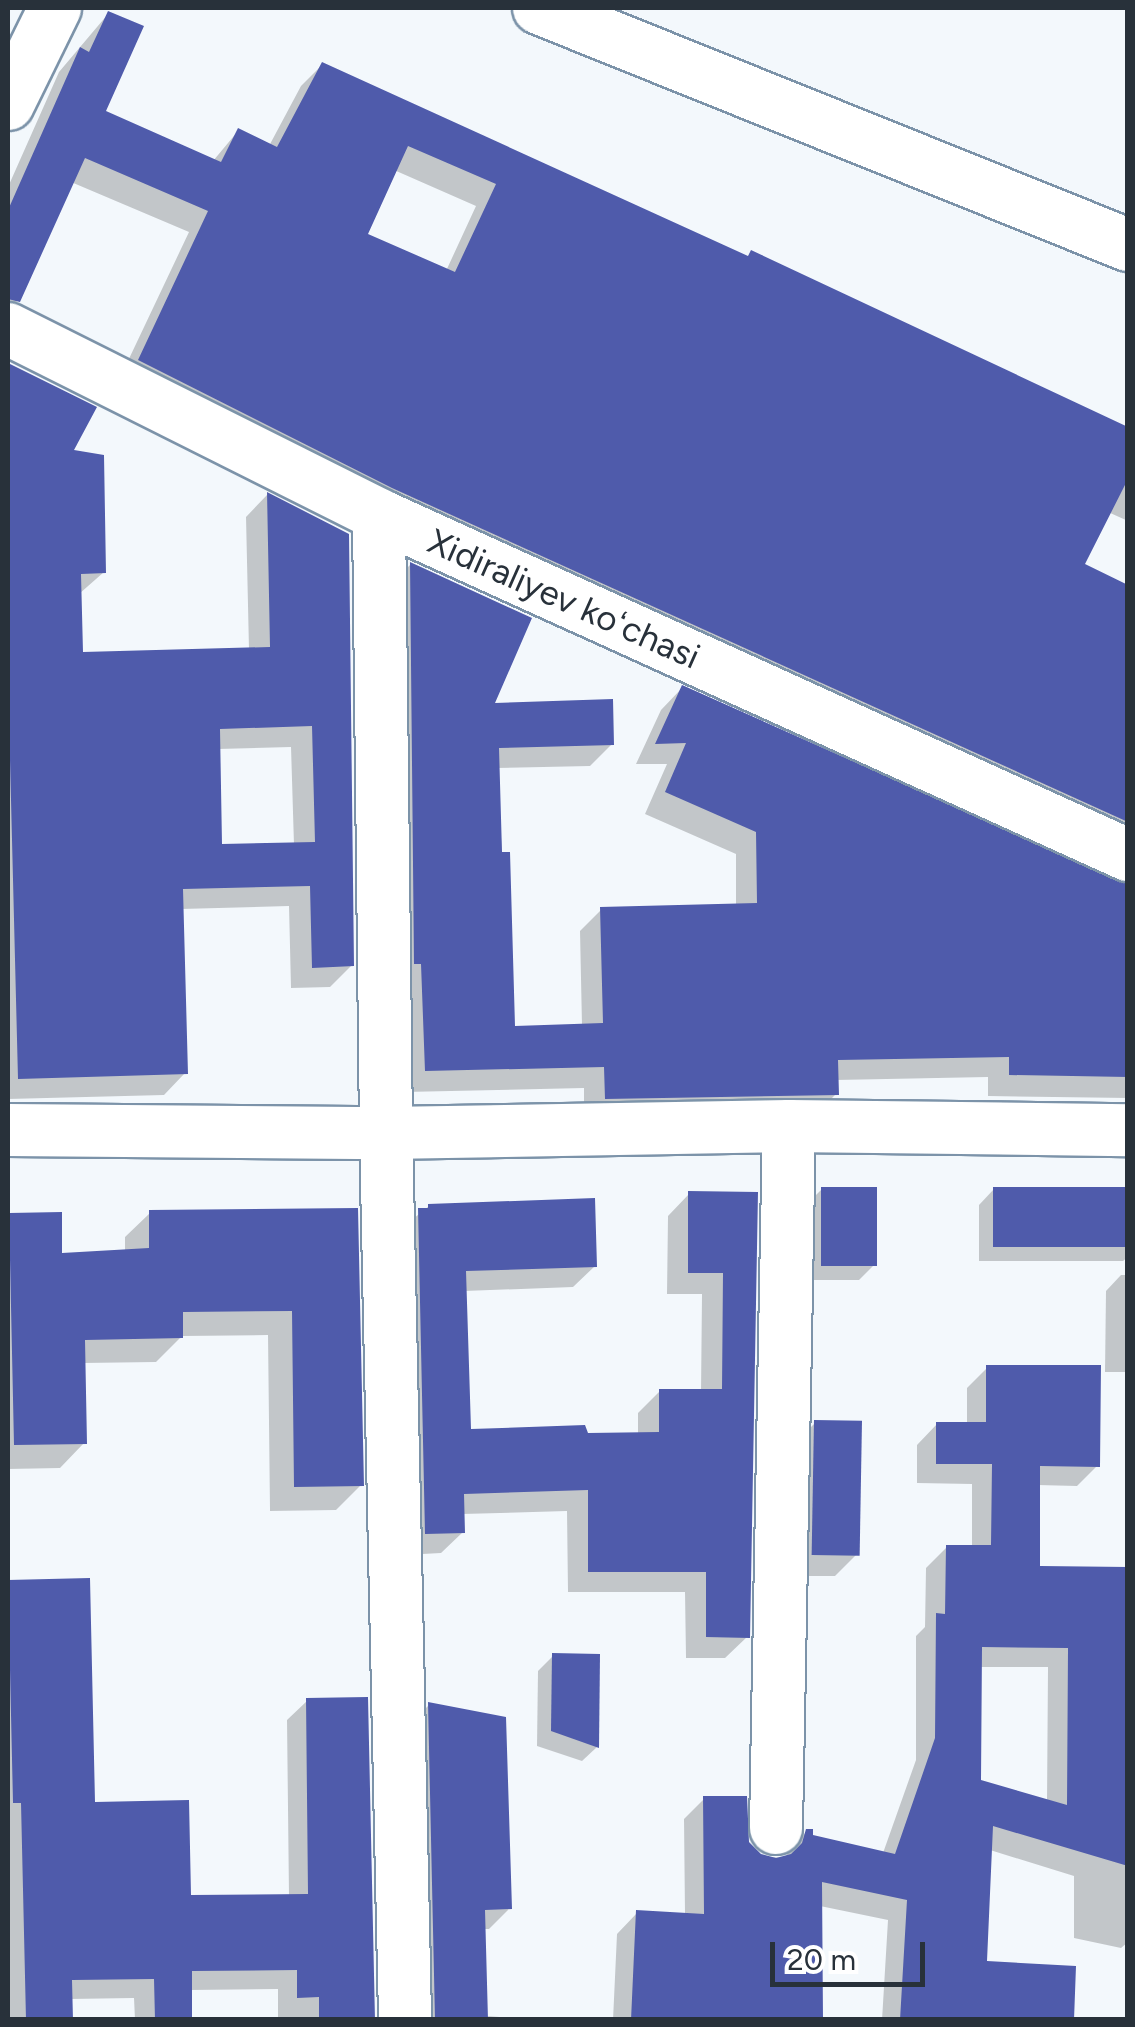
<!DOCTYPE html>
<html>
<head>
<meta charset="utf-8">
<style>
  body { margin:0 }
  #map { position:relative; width:1135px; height:2027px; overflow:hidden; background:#f3f8fc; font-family:Figtree,sans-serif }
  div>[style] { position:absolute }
  .shadow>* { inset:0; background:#0003 }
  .building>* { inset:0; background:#4f5bab; transform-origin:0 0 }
  .roads { filter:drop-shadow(2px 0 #7c93a9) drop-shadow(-2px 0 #7c93a9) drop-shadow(0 2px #7c93a9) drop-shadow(0 -2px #7c93a9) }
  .minor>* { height:52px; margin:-26px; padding:0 26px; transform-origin:26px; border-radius:26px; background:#fff }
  span { translate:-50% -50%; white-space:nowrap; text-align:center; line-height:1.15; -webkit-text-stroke:10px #fff; paint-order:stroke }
  .street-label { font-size:35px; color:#28313a }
  .frame { position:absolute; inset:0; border:10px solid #28313a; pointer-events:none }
  .scale { position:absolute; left:770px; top:1942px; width:155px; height:45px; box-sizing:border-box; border:5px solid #28313a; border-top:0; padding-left:12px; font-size:30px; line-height:35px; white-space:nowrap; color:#28313a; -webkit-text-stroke:8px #fff; paint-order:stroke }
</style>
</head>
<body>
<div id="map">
  <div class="shadow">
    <i style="clip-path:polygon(evenodd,108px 14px,103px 112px,213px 161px,238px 131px,269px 146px,301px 86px,322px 65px,1128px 429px,1128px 521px,1108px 512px,1082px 565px,1128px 588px,1128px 856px,118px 382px,189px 232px,71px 182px,18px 300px,8px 311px,8px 187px,59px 72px,108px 14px,394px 170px,476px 206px,446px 271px,365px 235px,394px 170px)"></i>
    <i style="clip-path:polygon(evenodd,8px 366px,93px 408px,70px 452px,104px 572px,79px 594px,81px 655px,249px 650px,246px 517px,267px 495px,347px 535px,352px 965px,330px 987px,291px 988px,289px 906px,181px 909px,185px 1073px,164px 1095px,8px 1099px,8px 366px,291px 747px,294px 845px,220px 847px,218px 749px,291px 747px)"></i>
    <i style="clip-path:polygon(410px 565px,491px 705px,612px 744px,590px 766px,497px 768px,512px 1028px,582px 1026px,580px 931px,601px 910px,736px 906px,736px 854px,645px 814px,667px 764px,636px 764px,661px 710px,682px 688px,1128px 887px,1128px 1098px,988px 1096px,988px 1077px,836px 1080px,836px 1094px,815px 1115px,584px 1120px,584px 1088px,404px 1092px,389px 586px)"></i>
    <i style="clip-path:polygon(822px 1189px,874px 1265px,859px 1280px,802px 1280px,807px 1204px)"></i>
    <i style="clip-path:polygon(994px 1189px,1128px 1189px,1128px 1257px,1123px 1261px,979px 1261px,979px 1205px)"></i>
    <i style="clip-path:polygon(689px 1194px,755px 1195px,747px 1637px,725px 1658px,686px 1658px,685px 1592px,568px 1592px,567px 1511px,462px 1514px,463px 1532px,441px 1553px,404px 1555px,397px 1232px,429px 1206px,595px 1266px,573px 1287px,464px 1291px,468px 1431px,638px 1434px,638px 1413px,660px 1391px,701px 1392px,702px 1294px,667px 1294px,668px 1216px)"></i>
    <i style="clip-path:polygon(355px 1211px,361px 1485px,336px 1510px,270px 1511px,268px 1335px,182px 1336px,156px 1362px,83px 1363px,84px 1443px,60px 1468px,8px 1469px,11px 1215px,60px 1256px,125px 1252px,125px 1237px,150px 1213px)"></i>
    <i style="clip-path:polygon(1121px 1275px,1128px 1275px,1128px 1372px,1105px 1372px,1106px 1291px)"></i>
    <i style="clip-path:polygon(evenodd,987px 1368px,1097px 1466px,1077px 1486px,1037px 1485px,1037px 1568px,1128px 1570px,1128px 1942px,1121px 1948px,1074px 1938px,1074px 1876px,990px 1850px,984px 1963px,1071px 2020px,882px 2020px,888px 1920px,820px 1906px,821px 2020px,613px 2020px,617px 1934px,637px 1913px,685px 1915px,684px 1819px,704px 1799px,760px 1856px,784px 1858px,807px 1831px,811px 1837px,883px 1853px,916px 1760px,916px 1636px,925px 1627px,926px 1568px,947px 1547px,972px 1547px,972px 1484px,917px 1483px,917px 1445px,937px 1424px,967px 1425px,967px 1388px,987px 1368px,979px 1667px,1048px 1667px,1047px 1802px,978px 1781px,979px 1667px)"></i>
    <i style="clip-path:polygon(815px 1423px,857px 1554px,835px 1576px,790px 1576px,793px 1445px)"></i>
    <i style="clip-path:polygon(88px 1581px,92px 1804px,188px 1898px,289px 1897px,287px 1720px,308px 1700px,372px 2020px,278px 2017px,278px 1989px,190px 1990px,190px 2020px,135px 2020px,134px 1998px,70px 1999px,70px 2020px,8px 2020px,8px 1582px)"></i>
    <i style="clip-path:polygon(553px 1656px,597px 1747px,582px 1761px,537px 1746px,538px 1671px)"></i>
    <i style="clip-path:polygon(429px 1705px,510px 1908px,489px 1929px,483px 1929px,486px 2016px,541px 2020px,415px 2020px,409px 1725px)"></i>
  </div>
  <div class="building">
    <i style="clip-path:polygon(evenodd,108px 11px,144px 26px,106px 111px,221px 162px,238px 128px,277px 147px,322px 62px,748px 256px,751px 250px,1128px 427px,1128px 479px,1085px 564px,1128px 585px,1128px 822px,392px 488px,138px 360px,208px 211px,85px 158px,20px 302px,8px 299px,8px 210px,80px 47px,89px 52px,108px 11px,408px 146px,496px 184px,455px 272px,368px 234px,408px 146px)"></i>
    <i style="clip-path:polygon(evenodd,8px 363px,97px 407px,74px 450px,104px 455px,106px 573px,81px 574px,83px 652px,270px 647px,267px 492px,349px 534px,354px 966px,312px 968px,310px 886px,183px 889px,188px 1074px,18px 1079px,8px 680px,8px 363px,312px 726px,315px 842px,222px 844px,220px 729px,312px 726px)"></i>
    <i style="clip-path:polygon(410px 562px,532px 618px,495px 703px,613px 699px,614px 745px,499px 748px,502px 852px,510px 852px,515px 1026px,603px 1023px,600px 907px,757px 903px,756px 832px,665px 792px,686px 743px,655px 744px,682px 685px,1128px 884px,1128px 1077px,1009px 1075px,1009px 1057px,838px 1060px,839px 1095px,605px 1099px,604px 1067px,425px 1071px,421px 964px,414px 964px)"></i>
    <i style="left:821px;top:1187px;width:56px;height:79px"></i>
    <i style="left:993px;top:1187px;width:135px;height:60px"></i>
    <i style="clip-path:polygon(688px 1191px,758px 1192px,750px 1638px,706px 1637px,706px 1572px,588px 1572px,588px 1490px,464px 1494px,465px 1533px,425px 1534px,418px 1208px,428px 1208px,428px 1204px,595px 1198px,597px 1267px,466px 1271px,471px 1429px,585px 1425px,588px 1433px,659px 1432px,659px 1389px,722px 1389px,723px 1273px,688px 1273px)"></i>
    <i style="clip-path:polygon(358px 1208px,364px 1486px,294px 1487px,292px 1311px,183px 1312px,183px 1338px,85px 1340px,87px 1444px,14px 1445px,9px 1213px,62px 1212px,62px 1253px,149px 1248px,149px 1210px)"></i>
    <i style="clip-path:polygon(evenodd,986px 1365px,1101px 1365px,1100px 1467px,1040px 1466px,1040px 1566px,1128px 1567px,1128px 1866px,993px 1826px,987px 1961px,1076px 1966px,1074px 2020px,900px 2020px,907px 1900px,822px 1882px,823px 2020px,631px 2020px,636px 1910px,704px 1914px,703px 1796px,747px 1796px,749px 1842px,761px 1854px,776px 1858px,791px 1854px,802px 1843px,806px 1829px,813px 1829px,813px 1835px,895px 1854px,935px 1738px,936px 1613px,945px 1614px,946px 1545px,991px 1545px,992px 1464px,936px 1464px,936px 1422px,986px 1422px,986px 1365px,982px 1647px,1068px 1648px,1067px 1805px,981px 1780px,982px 1647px)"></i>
    <i style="left:814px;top:1420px;width:48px;height:135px;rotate:1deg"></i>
    <i style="clip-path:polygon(90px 1578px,95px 1802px,189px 1800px,191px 1895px,308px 1894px,306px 1698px,368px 1697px,375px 2020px,319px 2020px,319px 1997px,297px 1998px,297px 1970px,192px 1971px,192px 2020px,155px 2020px,154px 1979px,72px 1980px,73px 2020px,26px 2020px,21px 1803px,13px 1803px,8px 1580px)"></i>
    <i style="clip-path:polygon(552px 1653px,600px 1654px,599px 1748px,551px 1731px)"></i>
    <i style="clip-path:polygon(428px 1702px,506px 1717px,512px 1909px,485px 1910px,488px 2020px,435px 2020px)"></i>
  </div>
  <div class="roads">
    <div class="minor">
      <i style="left:539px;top:8px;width:635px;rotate:21.92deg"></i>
      <i style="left:8px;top:104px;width:107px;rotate:-63.9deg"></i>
      <i style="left:8px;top:329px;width:415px;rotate:26.6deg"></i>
      <i style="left:379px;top:515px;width:823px;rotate:24.42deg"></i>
      <i style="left:379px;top:515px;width:618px;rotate:89.35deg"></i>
      <i style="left:386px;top:1133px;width:887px;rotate:88.77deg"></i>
      <i style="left:8px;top:1130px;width:378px;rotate:0.5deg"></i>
      <i style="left:386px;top:1133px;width:403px;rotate:-1deg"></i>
      <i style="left:789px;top:1126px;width:339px;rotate:0.7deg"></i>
      <i style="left:776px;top:1828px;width:702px;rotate:-88.94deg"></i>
    </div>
  </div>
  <div class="street-label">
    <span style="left:564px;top:599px;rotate:24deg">Xidiraliyev koʻchasi</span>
  </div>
  <div class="frame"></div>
  <div class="scale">20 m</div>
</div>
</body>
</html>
